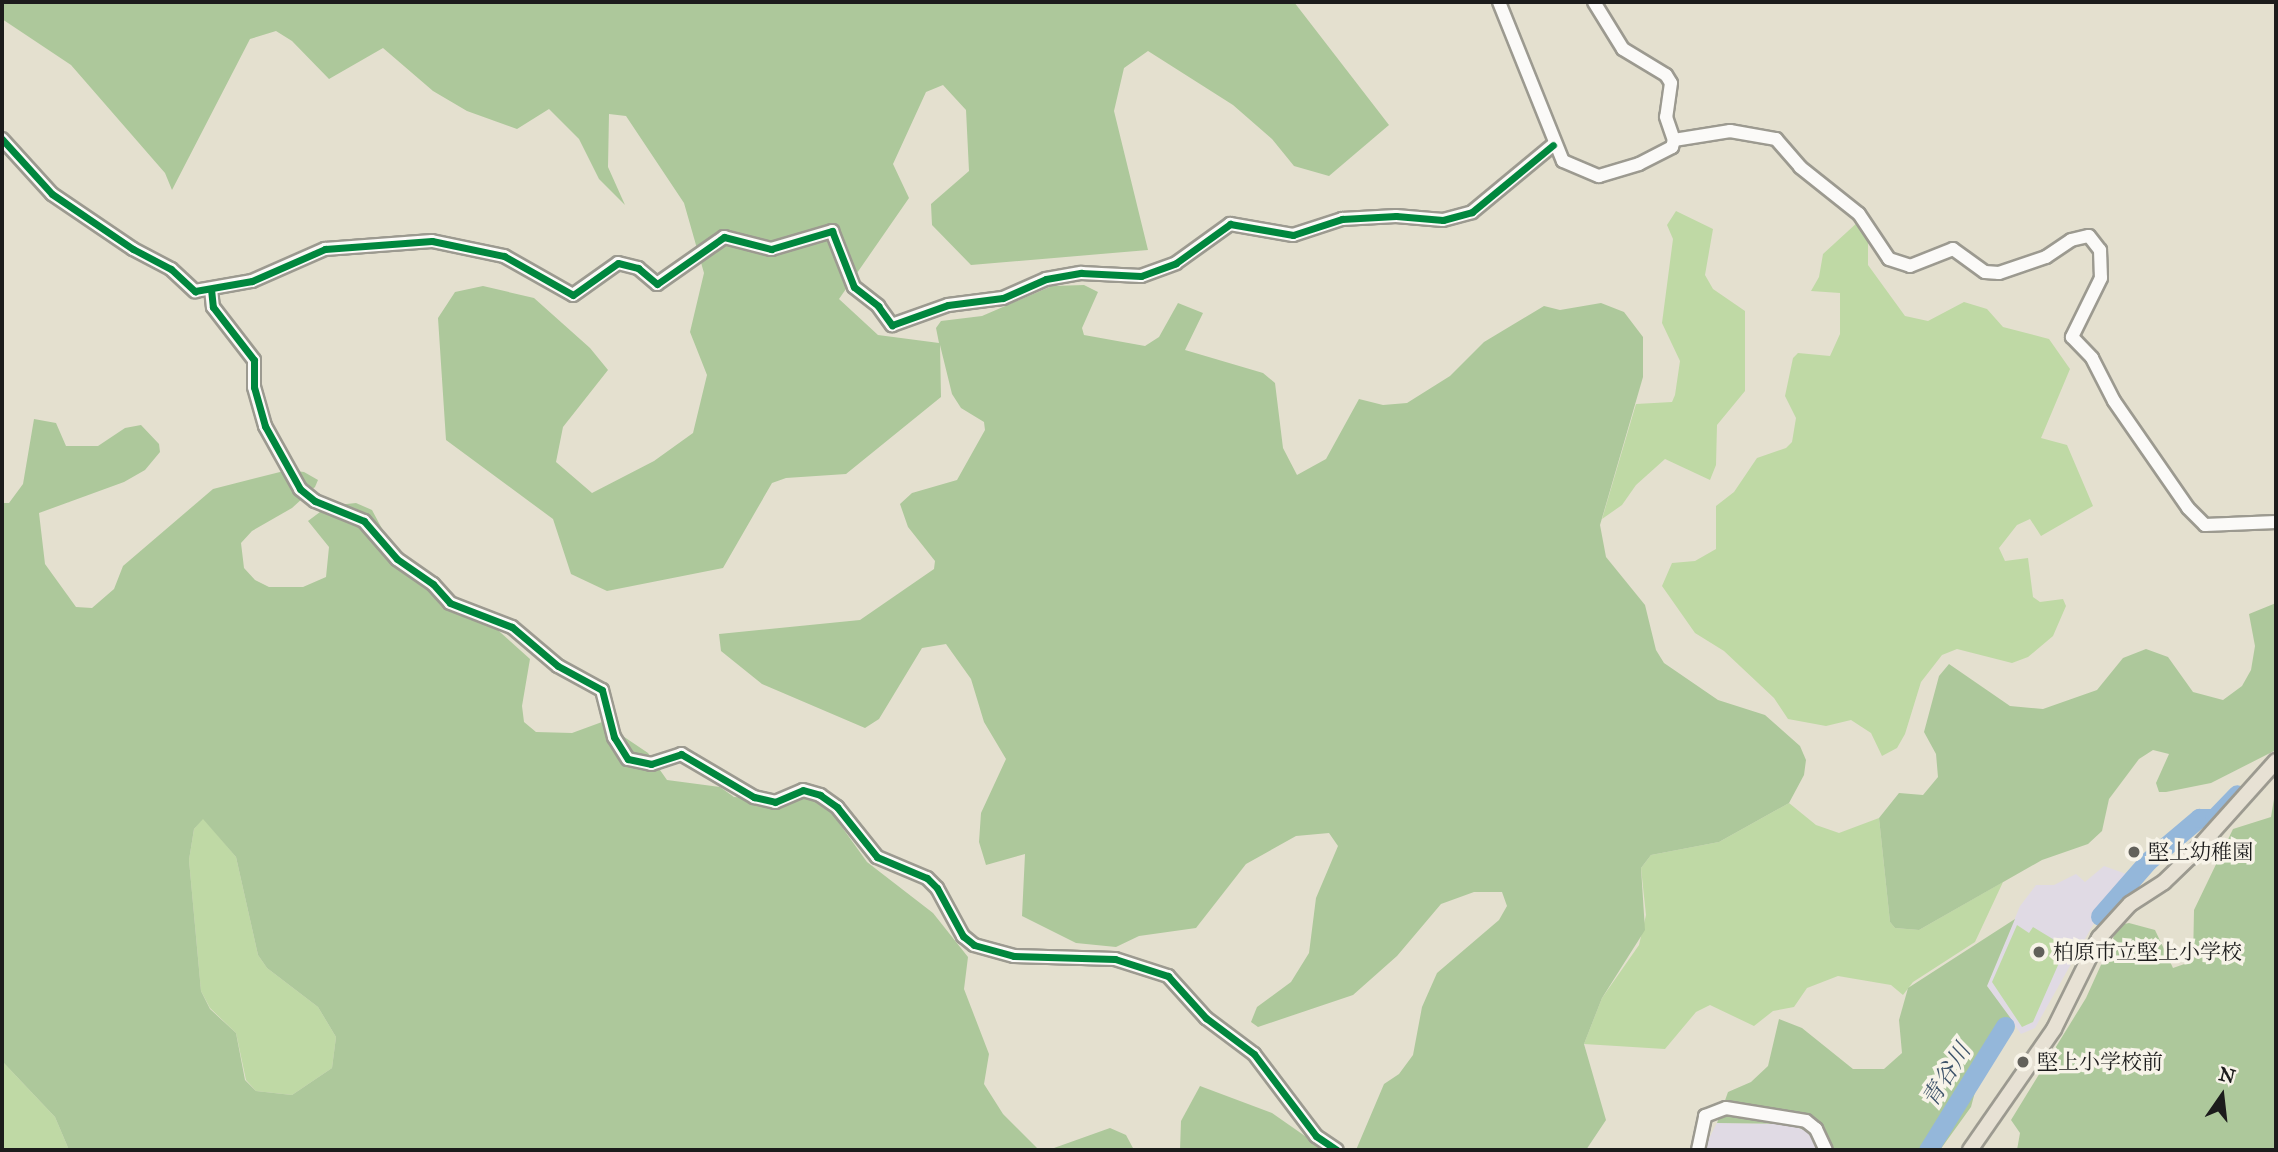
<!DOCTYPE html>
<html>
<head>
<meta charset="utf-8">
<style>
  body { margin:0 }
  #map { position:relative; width:2278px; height:1152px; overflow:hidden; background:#e4e0cf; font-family:"IM FELL Great Primer","Noto Serif JP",serif }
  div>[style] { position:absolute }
  .built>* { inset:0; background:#e0dae4 }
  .green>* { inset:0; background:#bfd9a5 }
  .forest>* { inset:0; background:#adc89b }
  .river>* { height:19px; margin:-9.5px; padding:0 9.5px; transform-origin:9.5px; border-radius:9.5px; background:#94b7da }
  .roads { filter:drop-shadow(2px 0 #9c9a90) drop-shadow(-2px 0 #9c9a90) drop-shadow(0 2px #9c9a90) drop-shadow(0 -2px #9c9a90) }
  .minor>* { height:12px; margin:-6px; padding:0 6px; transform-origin:6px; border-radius:6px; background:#fbfaf8 }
  .major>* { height:14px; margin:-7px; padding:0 7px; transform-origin:7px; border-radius:7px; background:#e7e1d4 }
  .cycleway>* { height:7px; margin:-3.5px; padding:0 3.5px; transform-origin:3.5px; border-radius:3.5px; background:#00873e }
  .dots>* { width:19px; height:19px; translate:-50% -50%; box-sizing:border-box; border:4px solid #f7f3e8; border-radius:50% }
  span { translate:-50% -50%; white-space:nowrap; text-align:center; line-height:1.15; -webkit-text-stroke:7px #f7f3e8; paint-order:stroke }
  .poi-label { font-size:21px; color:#1c1c1c }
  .left { translate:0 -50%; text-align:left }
  .water-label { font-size:23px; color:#3e536a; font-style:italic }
  .frame { position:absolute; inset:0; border:4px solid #1c1c1c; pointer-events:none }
  .north { position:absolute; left:2187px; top:1061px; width:70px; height:70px; -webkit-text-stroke:5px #f7f3e8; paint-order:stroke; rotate:14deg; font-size:19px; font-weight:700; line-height:28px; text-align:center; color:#1c1c1c }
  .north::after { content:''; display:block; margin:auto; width:24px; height:32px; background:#1c1c1c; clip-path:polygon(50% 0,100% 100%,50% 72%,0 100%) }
</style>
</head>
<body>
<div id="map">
  <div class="built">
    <i style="clip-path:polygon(2104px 866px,2129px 875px,2098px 916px,2035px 1028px,2021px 1034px,1987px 986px,2020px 906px,2036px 885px,2054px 885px,2076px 874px,2085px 882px)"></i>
    <i style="clip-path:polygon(1717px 1123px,1790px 1124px,1815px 1135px,1825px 1150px,1703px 1150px)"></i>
  </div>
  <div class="green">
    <i style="clip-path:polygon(1676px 211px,1713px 229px,1705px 275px,1713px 289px,1745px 311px,1745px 391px,1717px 425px,1716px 465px,1710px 480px,1665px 459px,1636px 485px,1622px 505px,1602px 519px,1636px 404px,1672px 402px,1675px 395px,1680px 361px,1662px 323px,1673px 239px,1667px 225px)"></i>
    <i style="clip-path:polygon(1859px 221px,1868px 234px,1868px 265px,1905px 316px,1928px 321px,1964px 302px,1987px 309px,2003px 327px,2049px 339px,2070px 369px,2041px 438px,2067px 445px,2093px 506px,2041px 536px,2030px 519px,2017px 525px,1999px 548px,2005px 561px,2028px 558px,2033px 597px,2040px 602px,2063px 599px,2066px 606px,2053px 636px,2028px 657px,2012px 663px,1957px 649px,1942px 655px,1921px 682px,1905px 734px,1897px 748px,1882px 756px,1871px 733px,1851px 720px,1826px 726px,1788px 719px,1774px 698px,1724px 651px,1695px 633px,1662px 586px,1672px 563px,1695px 561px,1716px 549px,1716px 506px,1734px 492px,1757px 458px,1786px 448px,1792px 442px,1796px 418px,1785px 396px,1793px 358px,1798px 353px,1830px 356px,1840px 334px,1840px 293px,1811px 291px,1819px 277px,1823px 254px)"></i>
    <i style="clip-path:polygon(1789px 803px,1816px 825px,1839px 833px,1879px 818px,1890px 922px,1895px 928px,1919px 930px,2003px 882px,1975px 942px,1913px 982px,1903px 995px,1891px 985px,1838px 976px,1807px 988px,1794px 1007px,1773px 1011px,1754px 1026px,1710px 1005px,1696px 1012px,1665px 1049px,1584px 1044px,1602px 998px,1639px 945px,1646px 915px,1641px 868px,1651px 855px,1719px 842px)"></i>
    <i style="clip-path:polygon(203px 818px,236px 857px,258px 955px,267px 968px,318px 1007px,336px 1037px,332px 1068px,292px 1095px,256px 1091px,246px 1080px,236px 1033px,210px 1008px,201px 991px,189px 860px,194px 829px)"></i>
    <i style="clip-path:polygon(2017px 925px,2029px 933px,2033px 927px,2066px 947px,2033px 1022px,2022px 1027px,1992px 982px)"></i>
    <i style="clip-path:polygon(2px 1061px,55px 1117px,69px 1150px,2px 1150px)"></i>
  </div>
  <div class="forest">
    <i style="clip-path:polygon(2px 2px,1294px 2px,1389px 125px,1329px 176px,1294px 166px,1272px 139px,1233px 105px,1148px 51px,1124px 68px,1114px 111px,1148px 250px,971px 265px,932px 225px,931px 204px,969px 171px,966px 110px,943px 85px,926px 92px,893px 164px,909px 198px,839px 299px,878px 335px,939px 343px,936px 328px,941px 321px,982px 316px,1052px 286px,1084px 285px,1098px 292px,1082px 328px,1084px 335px,1145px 346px,1159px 337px,1178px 303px,1203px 313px,1185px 350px,1263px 373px,1275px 383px,1283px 448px,1297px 475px,1326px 459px,1359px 399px,1383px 405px,1407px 403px,1450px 376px,1484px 342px,1544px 306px,1560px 310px,1601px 303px,1624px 312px,1643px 337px,1643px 377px,1600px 525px,1606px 557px,1645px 605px,1656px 650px,1664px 663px,1718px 700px,1765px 715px,1800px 746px,1806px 760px,1804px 775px,1789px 803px,1719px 842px,1651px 855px,1641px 868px,1645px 930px,1602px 998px,1584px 1044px,1606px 1120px,1586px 1150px,1356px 1150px,1384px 1084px,1399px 1074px,1413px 1055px,1422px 1007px,1437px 973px,1499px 920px,1507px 906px,1502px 892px,1474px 892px,1441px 904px,1397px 956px,1353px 995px,1258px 1027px,1251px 1022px,1257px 1007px,1291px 982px,1309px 953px,1316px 898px,1338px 846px,1329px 833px,1296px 836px,1246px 864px,1196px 928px,1139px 936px,1116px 947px,1076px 943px,1022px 916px,1025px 854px,986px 865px,979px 842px,981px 813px,1006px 759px,984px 722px,971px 679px,946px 644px,922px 648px,879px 719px,865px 728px,762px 684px,721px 651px,719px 634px,860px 620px,934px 569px,935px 561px,908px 527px,900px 504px,912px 493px,957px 480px,985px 430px,984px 422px,961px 408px,952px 394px,940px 345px,941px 397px,846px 474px,786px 478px,772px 483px,723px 568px,607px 591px,571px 574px,553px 519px,446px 440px,438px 318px,455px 292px,483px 286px,534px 298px,590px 348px,608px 370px,563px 427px,556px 462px,592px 493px,654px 461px,693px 433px,707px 375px,690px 332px,704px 273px,684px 203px,626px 116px,609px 114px,608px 167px,625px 205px,599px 179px,579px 139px,549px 109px,517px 129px,467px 111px,433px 91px,383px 48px,329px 79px,292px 41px,276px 31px,250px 39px,172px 190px,165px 173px,71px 65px,2px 19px)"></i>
    <i style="clip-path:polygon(evenodd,34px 419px,56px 423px,66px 446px,98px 446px,125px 428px,141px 425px,159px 444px,160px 452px,145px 470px,124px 482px,39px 513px,45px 564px,76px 607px,92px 608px,114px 589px,123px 566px,213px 489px,288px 470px,304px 472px,318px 480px,315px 487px,292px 508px,252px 531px,241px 543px,244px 568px,255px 580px,269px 587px,303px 587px,326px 577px,329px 547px,308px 521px,328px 506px,356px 503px,372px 510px,403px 568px,491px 624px,530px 659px,522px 706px,524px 722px,536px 732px,572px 733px,602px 722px,648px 753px,667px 780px,720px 787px,734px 797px,767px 799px,783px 793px,817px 799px,829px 809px,867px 862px,933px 913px,968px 957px,964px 989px,989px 1054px,984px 1084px,1003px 1114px,1037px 1148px,1054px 1148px,1110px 1128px,1126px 1135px,1134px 1150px,69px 1150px,55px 1117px,2px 1061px,2px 503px,9px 503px,23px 484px,34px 419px,203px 819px,236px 857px,258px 955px,267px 968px,318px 1007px,336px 1037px,332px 1068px,292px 1095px,256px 1091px,245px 1080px,236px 1033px,210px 1009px,201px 991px,189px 860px,194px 829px,203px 819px)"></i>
    <i style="clip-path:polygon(2276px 603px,2274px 751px,2211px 783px,2166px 792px,2159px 792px,2156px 783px,2169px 754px,2153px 750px,2139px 759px,2109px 799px,2102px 831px,2088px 844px,2042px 860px,1919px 930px,1895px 928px,1890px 922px,1879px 818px,1899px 793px,1923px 795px,1938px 777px,1936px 754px,1924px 732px,1939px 676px,1949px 664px,2010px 706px,2043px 709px,2097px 690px,2123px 658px,2146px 649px,2168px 657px,2193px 692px,2223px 700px,2242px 686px,2251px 670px,2255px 646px,2249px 614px)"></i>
    <i style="clip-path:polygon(2276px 787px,2276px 1150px,2017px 1150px,2020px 1133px,2011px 1120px,2086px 998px,2119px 925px,2129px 923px,2155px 930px,2173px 968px,2193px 961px,2194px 910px,2233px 829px,2271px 817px)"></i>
    <i style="clip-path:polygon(2015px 919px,1987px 986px,2012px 1020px,1979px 1077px,1971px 1107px,1940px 1150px,1825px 1150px,1815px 1135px,1790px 1124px,1717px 1123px,1728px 1092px,1751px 1082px,1768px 1066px,1779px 1019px,1802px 1028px,1853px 1069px,1884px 1069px,1902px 1053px,1899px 1020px,1908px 988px)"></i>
    <i style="clip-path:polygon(1200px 1086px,1272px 1113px,1325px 1150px,1180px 1150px,1181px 1121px)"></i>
  </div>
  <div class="river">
    <i style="left:2100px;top:916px;width:73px;rotate:-48.9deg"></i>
    <i style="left:2148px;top:861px;width:67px;rotate:-40.1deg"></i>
    <i style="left:2199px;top:818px;width:15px"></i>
    <i style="left:2214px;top:818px;width:33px;rotate:-46deg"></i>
    <i style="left:1928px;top:1150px;width:146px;rotate:-58.2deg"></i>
  </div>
  <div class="roads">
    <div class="minor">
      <i style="left:1499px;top:2px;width:171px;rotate:68.1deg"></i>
      <i style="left:1563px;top:161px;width:39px;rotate:23deg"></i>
      <i style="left:1599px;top:176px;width:42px;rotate:-16.7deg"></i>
      <i style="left:1639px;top:164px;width:37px;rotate:-27deg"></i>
      <i style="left:1672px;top:147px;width:7px;rotate:-74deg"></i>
      <i style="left:1594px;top:2px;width:55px;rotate:58.3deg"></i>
      <i style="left:1623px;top:49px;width:50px;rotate:31.2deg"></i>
      <i style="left:1666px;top:75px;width:9px;rotate:58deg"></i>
      <i style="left:1671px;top:83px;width:34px;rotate:98deg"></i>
      <i style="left:1666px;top:117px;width:24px;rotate:71deg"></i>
      <i style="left:2px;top:139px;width:74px;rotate:47.7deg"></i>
      <i style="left:52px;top:194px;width:98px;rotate:34.2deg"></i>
      <i style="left:133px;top:249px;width:43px;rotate:27.8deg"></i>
      <i style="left:171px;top:269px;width:33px;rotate:43deg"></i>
      <i style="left:195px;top:291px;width:58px;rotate:-10deg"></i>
      <i style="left:252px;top:281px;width:80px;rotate:-23.7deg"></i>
      <i style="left:325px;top:249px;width:107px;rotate:-4.3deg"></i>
      <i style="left:432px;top:241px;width:74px;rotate:11.8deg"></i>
      <i style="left:504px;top:256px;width:79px;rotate:29.5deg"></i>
      <i style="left:573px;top:295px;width:55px;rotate:-35.4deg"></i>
      <i style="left:618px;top:263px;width:21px;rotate:14deg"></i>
      <i style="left:638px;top:268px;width:25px;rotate:40deg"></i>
      <i style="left:657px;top:284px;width:82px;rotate:-35deg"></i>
      <i style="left:724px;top:237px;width:49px;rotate:14.3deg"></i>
      <i style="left:771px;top:249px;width:64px;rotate:-16.4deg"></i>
      <i style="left:832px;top:231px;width:60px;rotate:68.6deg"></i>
      <i style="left:854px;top:287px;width:31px;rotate:38deg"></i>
      <i style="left:878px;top:306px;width:24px;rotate:54deg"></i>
      <i style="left:892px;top:325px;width:59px;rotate:-19.7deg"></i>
      <i style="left:948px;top:305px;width:55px;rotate:-7.3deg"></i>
      <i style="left:1003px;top:298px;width:47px;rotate:-23.8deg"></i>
      <i style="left:1046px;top:279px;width:36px;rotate:-10deg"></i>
      <i style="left:1081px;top:273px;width:60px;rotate:2.9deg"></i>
      <i style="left:1141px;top:276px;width:37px;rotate:-20deg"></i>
      <i style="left:1176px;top:263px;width:67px;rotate:-35.8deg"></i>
      <i style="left:1230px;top:224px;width:64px;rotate:9.9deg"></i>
      <i style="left:1293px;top:235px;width:52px;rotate:-18.1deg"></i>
      <i style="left:1342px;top:219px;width:54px;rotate:-3.2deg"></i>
      <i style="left:1396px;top:216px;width:47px;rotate:4.9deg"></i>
      <i style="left:1443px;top:220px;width:30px;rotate:-15deg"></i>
      <i style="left:1472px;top:212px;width:105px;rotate:-39.6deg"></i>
      <i style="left:1674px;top:140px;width:57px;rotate:-9.1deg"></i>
      <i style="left:1730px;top:131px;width:47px;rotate:9.9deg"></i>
      <i style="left:1776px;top:139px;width:37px;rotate:49deg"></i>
      <i style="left:1800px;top:167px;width:75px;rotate:38.5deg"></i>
      <i style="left:1859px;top:214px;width:54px;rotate:56.3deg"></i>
      <i style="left:1889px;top:259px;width:22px;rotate:18deg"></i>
      <i style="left:1910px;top:266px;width:46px;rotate:-21.6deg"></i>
      <i style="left:1953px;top:249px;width:39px;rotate:36deg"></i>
      <i style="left:1985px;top:272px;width:14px;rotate:4deg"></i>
      <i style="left:1999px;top:273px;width:50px;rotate:-18.8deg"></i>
      <i style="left:2046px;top:257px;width:30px;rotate:-34deg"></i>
      <i style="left:2071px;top:240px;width:18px;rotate:-13deg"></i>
      <i style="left:2089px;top:236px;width:18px;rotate:52deg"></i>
      <i style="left:2100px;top:250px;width:28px;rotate:88deg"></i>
      <i style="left:2101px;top:278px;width:66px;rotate:116.2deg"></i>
      <i style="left:2072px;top:337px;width:29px;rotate:46deg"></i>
      <i style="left:2092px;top:358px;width:48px;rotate:62.9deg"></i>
      <i style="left:2114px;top:401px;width:130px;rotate:55.3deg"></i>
      <i style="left:2188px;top:508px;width:24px;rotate:45deg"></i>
      <i style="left:2205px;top:525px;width:71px;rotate:-2.4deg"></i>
      <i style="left:211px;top:289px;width:18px;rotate:84deg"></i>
      <i style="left:213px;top:307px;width:67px;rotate:52.3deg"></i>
      <i style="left:254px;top:360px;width:27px;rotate:90deg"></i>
      <i style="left:254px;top:387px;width:41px;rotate:74.2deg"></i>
      <i style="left:265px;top:426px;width:72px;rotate:60.9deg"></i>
      <i style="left:300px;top:489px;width:19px;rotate:39deg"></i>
      <i style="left:315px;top:501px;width:53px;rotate:22.2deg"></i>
      <i style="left:364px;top:521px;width:50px;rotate:49deg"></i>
      <i style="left:397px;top:559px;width:44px;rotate:34.8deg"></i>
      <i style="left:433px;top:584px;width:25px;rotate:48deg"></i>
      <i style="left:450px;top:603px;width:66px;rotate:21.2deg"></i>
      <i style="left:512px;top:627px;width:60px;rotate:40.3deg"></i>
      <i style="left:558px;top:666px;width:50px;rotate:28.6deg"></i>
      <i style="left:602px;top:690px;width:49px;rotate:75.7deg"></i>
      <i style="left:614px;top:737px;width:26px;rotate:58deg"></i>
      <i style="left:628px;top:759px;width:24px;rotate:12deg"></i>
      <i style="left:651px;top:764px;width:32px;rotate:-18deg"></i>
      <i style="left:681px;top:754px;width:85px;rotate:30.5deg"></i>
      <i style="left:754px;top:797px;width:22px;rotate:13deg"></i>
      <i style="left:775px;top:802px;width:30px;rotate:-23deg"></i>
      <i style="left:803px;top:790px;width:18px;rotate:16deg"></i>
      <i style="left:820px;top:795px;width:21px;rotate:35deg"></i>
      <i style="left:837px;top:807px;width:64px;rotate:51.3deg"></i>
      <i style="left:877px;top:857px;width:54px;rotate:22.8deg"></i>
      <i style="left:927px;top:878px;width:14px;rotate:45deg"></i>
      <i style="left:937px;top:888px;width:55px;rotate:61.6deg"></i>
      <i style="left:963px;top:936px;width:14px;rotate:39deg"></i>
      <i style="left:974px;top:945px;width:41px;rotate:15.4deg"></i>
      <i style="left:1014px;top:956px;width:101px;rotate:1.7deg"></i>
      <i style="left:1115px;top:959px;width:56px;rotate:17.8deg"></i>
      <i style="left:1168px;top:976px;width:57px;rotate:47.9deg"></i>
      <i style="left:1206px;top:1018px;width:60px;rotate:36.9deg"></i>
      <i style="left:1254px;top:1054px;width:103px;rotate:52.9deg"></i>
      <i style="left:1316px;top:1136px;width:25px;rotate:34deg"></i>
      <i style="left:1698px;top:1150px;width:35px;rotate:-78deg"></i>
      <i style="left:1705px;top:1116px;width:22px;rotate:-21deg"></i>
      <i style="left:1726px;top:1108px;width:81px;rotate:9.2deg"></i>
      <i style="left:1806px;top:1121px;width:13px;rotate:39deg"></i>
      <i style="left:1816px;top:1129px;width:23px;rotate:65deg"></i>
    </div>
    <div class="major">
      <i style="left:1970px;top:1150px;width:147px;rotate:-55.2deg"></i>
      <i style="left:2054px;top:1029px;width:102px;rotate:-63.7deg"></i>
      <i style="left:2099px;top:938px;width:46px;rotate:-47.6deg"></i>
      <i style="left:2130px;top:904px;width:40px;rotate:-32.9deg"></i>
      <i style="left:2164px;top:882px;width:36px;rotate:-44deg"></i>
      <i style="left:2190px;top:857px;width:129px;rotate:-48.1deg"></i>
    </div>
  </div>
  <div class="cycleway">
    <i style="left:2px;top:139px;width:74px;rotate:47.7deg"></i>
    <i style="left:52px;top:194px;width:98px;rotate:34.2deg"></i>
    <i style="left:133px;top:249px;width:43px;rotate:27.8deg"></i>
    <i style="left:171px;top:269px;width:33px;rotate:43deg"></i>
    <i style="left:195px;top:291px;width:58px;rotate:-10deg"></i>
    <i style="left:252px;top:281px;width:80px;rotate:-23.7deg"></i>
    <i style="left:325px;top:249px;width:107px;rotate:-4.3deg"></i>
    <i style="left:432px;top:241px;width:74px;rotate:11.8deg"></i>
    <i style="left:504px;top:256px;width:79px;rotate:29.5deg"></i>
    <i style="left:573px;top:295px;width:55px;rotate:-35.4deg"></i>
    <i style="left:618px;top:263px;width:21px;rotate:14deg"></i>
    <i style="left:638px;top:268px;width:25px;rotate:40deg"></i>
    <i style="left:657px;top:284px;width:82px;rotate:-35deg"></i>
    <i style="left:724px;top:237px;width:49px;rotate:14.3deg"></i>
    <i style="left:771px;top:249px;width:64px;rotate:-16.4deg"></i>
    <i style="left:832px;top:231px;width:60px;rotate:68.6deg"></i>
    <i style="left:854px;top:287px;width:31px;rotate:38deg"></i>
    <i style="left:878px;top:306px;width:24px;rotate:54deg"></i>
    <i style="left:892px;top:325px;width:59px;rotate:-19.7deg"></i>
    <i style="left:948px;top:305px;width:55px;rotate:-7.3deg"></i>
    <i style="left:1003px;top:298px;width:47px;rotate:-23.8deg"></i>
    <i style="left:1046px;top:279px;width:36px;rotate:-10deg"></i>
    <i style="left:1081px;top:273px;width:60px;rotate:2.9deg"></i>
    <i style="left:1141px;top:276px;width:37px;rotate:-20deg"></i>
    <i style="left:1176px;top:263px;width:67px;rotate:-35.8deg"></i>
    <i style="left:1230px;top:224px;width:64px;rotate:9.9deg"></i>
    <i style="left:1293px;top:235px;width:52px;rotate:-18.1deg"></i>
    <i style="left:1342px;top:219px;width:54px;rotate:-3.2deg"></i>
    <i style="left:1396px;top:216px;width:47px;rotate:4.9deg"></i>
    <i style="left:1443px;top:220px;width:30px;rotate:-15deg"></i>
    <i style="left:1472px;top:212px;width:105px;rotate:-39.6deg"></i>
    <i style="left:211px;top:289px;width:18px;rotate:84deg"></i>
    <i style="left:213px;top:307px;width:67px;rotate:52.3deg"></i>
    <i style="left:254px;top:360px;width:27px;rotate:90deg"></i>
    <i style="left:254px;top:387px;width:41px;rotate:74.2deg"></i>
    <i style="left:265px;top:426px;width:72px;rotate:60.9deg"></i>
    <i style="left:300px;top:489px;width:19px;rotate:39deg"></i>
    <i style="left:315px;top:501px;width:53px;rotate:22.2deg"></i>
    <i style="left:364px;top:521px;width:50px;rotate:49deg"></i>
    <i style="left:397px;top:559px;width:44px;rotate:34.8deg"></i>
    <i style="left:433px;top:584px;width:25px;rotate:48deg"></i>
    <i style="left:450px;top:603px;width:66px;rotate:21.2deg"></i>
    <i style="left:512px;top:627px;width:60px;rotate:40.3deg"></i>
    <i style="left:558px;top:666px;width:50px;rotate:28.6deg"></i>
    <i style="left:602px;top:690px;width:49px;rotate:75.7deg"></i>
    <i style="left:614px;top:737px;width:26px;rotate:58deg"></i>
    <i style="left:628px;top:759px;width:24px;rotate:12deg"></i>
    <i style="left:651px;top:764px;width:32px;rotate:-18deg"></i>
    <i style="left:681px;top:754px;width:85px;rotate:30.5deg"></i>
    <i style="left:754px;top:797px;width:22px;rotate:13deg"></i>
    <i style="left:775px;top:802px;width:30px;rotate:-23deg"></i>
    <i style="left:803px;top:790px;width:18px;rotate:16deg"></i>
    <i style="left:820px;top:795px;width:21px;rotate:35deg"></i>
    <i style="left:837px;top:807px;width:64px;rotate:51.3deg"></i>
    <i style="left:877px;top:857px;width:54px;rotate:22.8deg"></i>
    <i style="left:927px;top:878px;width:14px;rotate:45deg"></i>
    <i style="left:937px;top:888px;width:55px;rotate:61.6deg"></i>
    <i style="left:963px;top:936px;width:14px;rotate:39deg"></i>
    <i style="left:974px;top:945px;width:41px;rotate:15.4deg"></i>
    <i style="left:1014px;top:956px;width:101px;rotate:1.7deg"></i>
    <i style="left:1115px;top:959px;width:56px;rotate:17.8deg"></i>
    <i style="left:1168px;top:976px;width:57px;rotate:47.9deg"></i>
    <i style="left:1206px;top:1018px;width:60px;rotate:36.9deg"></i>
    <i style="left:1254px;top:1054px;width:103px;rotate:52.9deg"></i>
    <i style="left:1316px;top:1136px;width:25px;rotate:34deg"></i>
  </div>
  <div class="dots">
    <i style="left:2134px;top:852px;background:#62615b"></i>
    <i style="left:2039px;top:952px;background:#62615b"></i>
    <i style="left:2023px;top:1062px;background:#62615b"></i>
  </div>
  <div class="poi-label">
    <span class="left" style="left:2148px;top:852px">堅上幼稚園</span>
    <span class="left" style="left:2053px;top:952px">柏原市立堅上小学校</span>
    <span class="left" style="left:2037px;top:1062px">堅上小学校前</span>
  </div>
  <div class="water-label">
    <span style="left:1946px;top:1075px;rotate:-58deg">青谷川</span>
  </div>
  <div class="frame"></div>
  <div class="north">N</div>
</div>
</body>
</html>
